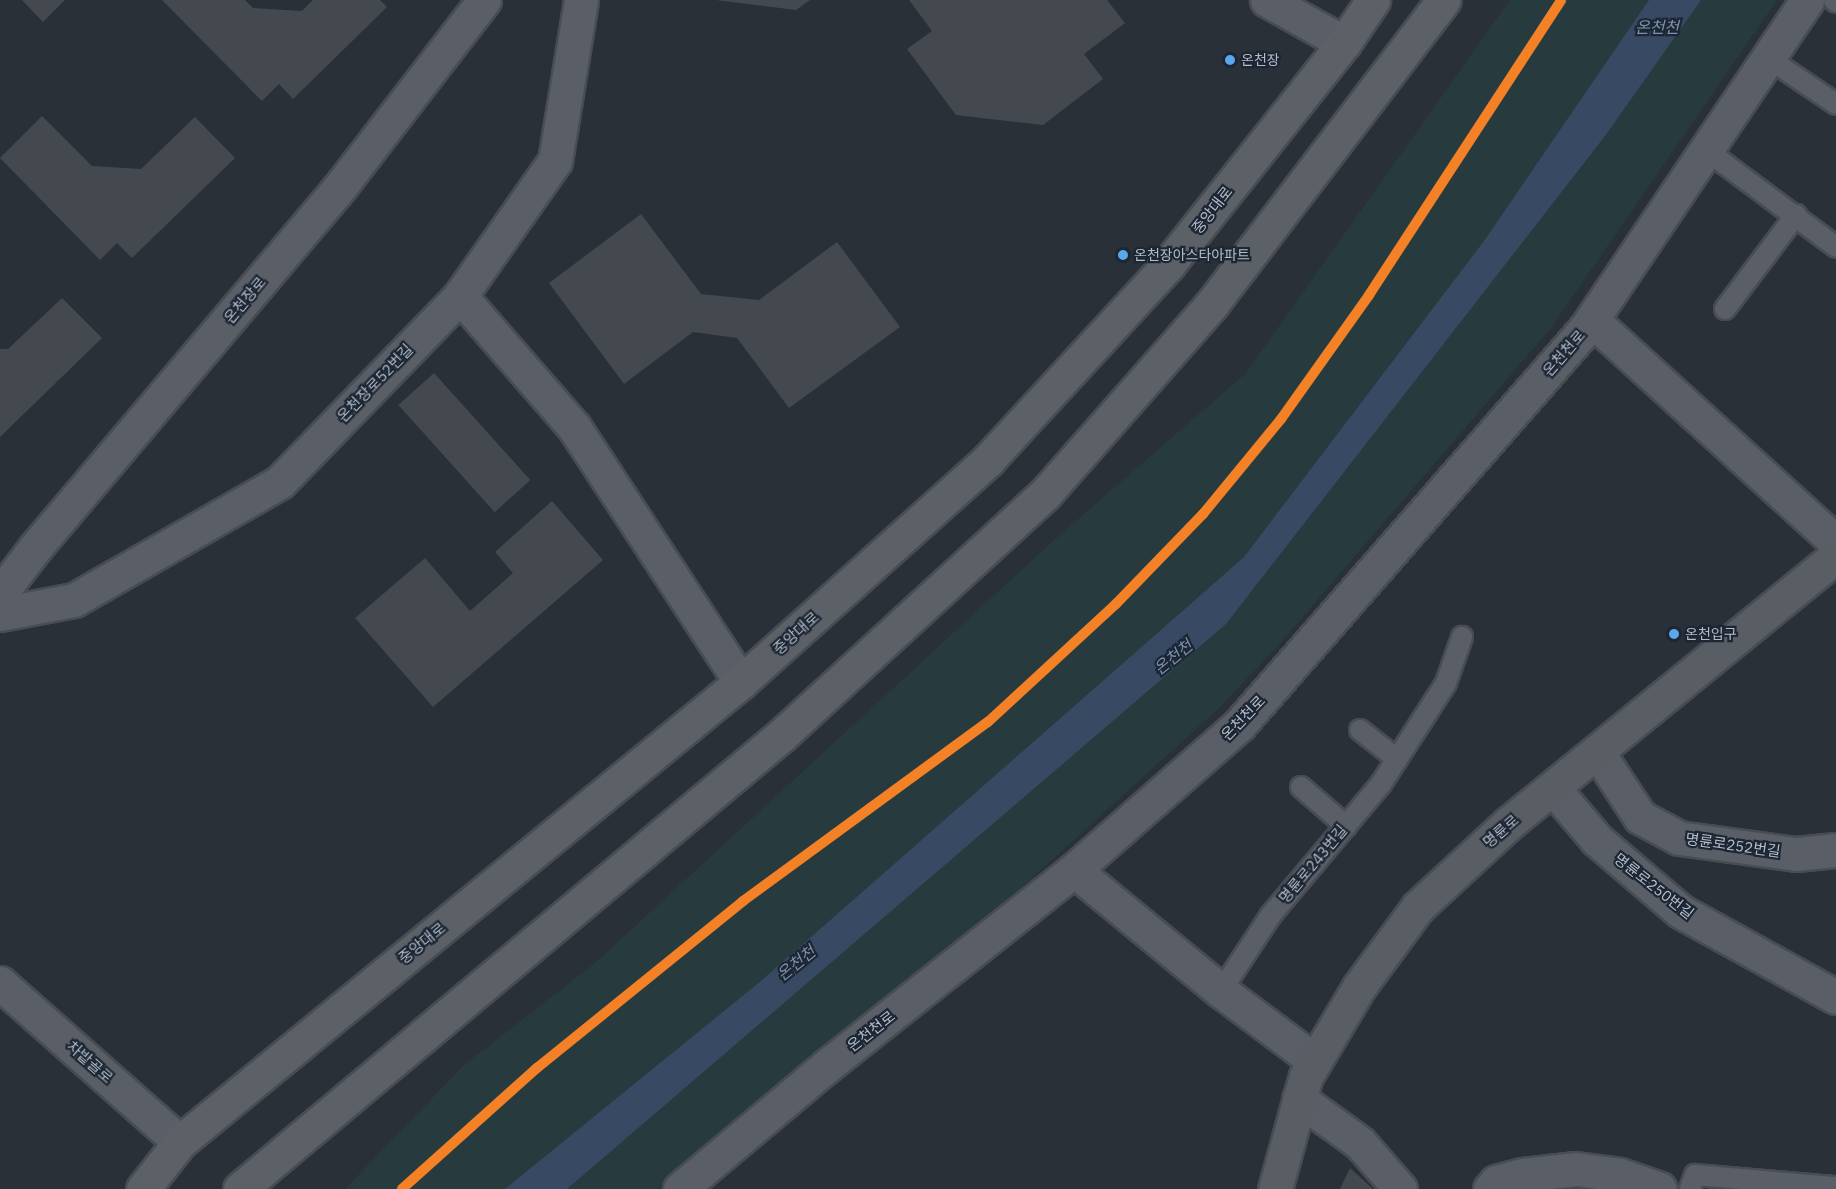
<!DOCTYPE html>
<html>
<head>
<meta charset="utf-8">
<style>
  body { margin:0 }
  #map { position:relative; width:1836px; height:1189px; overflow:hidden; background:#2a3038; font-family:"IBM Plex Sans","Noto Sans KR",sans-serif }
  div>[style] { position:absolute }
  .green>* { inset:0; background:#273a3e }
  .water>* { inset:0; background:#384963 }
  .building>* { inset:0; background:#444950; transform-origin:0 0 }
  .roads { filter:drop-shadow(2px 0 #484c53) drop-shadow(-2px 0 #484c53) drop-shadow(0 2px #484c53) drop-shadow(0 -2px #484c53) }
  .service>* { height:20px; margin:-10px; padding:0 10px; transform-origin:10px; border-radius:10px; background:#5a5e66 }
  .minor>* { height:33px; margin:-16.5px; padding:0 16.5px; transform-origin:16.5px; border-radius:16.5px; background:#5a5e66 }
  .tertiary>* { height:33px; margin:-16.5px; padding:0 16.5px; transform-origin:16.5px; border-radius:16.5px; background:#5a5e66 }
  .secondary>* { height:33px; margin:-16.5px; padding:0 16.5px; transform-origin:16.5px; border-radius:16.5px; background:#595d64 }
  .primary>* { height:33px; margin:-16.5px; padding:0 16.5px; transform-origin:16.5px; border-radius:16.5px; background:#5c6168 }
  .metro-1>* { height:10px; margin:-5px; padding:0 5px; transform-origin:5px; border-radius:5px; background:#f48126 }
  .dots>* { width:16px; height:16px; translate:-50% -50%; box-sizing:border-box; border:3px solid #1d2633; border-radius:50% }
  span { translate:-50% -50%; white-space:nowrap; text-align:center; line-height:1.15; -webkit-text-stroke:4.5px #1d2633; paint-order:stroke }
  .bus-label { font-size:14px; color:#b4bcc9 }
  .left { translate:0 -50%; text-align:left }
  .street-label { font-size:15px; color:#b4bcc9 }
  .water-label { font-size:16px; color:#7c92b1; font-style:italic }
</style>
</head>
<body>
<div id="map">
  <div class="green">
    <i style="clip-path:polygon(1510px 0,1777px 0,1551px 328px,1276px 648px,1218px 709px,1001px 906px,658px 1189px,345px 1189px,464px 1065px,595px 963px,1054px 540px,1246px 373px)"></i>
  </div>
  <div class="water">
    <i style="clip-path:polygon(1649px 0,1701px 0,1605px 136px,1226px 624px,567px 1189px,505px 1189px,761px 981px,1244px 557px,1484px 241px)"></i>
  </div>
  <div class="building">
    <i style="clip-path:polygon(22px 0,65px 0,43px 22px)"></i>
    <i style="clip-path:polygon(162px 0,245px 0,253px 8px,302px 11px,313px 0,380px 0,387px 7px,293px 99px,279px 84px,262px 101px)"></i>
    <i style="clip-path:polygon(716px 0,810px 0,796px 10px)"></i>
    <i style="clip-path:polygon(909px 0,1107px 0,1125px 23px,1084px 54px,1103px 79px,1043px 125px,956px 115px,907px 49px,932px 31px)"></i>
    <i style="clip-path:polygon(42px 116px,92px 166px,141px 169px,195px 117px,235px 158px,132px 258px,117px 243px,100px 260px,0 158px)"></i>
    <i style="clip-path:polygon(641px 214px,701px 294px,759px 300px,837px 242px,900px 327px,789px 408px,737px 338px,693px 332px,624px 384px,549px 283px)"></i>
    <i style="clip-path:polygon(62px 298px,102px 338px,0 437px,0 349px,8px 349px)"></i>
    <i style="left:434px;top:373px;width:144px;height:48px;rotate:48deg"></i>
    <i style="clip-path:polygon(552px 501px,603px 560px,433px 707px,355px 618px,425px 558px,470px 611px,513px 573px,495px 552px)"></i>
    <i style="clip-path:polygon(1350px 1168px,1373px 1189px,1340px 1189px)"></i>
  </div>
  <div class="roads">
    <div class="service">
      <i style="left:1834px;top:0;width:3px;rotate:45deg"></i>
      <i style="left:1768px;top:58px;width:82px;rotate:34.1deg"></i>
      <i style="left:1706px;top:150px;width:162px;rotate:36.7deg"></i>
      <i style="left:1725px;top:309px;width:118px;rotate:-52.9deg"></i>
      <i style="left:1360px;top:730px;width:47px;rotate:38.1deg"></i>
      <i style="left:1301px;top:787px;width:60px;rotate:40.9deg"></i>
      <i style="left:1221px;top:991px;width:91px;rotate:-56.7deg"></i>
      <i style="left:1271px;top:915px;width:171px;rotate:-50deg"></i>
      <i style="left:1381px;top:784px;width:120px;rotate:-57.2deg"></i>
      <i style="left:1446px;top:683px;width:49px;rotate:-70.8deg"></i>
      <i style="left:1690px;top:1189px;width:15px;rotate:-70deg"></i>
      <i style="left:1695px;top:1175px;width:142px;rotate:4.9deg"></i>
    </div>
    <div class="minor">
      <i style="left:460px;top:296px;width:174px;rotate:49deg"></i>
      <i style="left:574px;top:427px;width:305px;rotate:56.8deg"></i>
      <i style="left:1592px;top:320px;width:330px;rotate:42.3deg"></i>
      <i style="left:0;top:614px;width:75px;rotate:-10.7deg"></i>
      <i style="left:74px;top:600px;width:237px;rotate:-29.8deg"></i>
      <i style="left:280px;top:482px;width:259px;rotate:-45.9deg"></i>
      <i style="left:460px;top:296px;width:165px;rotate:-54.9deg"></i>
      <i style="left:555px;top:161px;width:163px;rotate:-80.8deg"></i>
      <i style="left:1598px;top:753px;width:77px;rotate:56.7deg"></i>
      <i style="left:1640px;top:817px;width:44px;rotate:28.3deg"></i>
      <i style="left:1679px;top:838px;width:118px;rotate:7.8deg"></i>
      <i style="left:1796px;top:854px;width:40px;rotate:-5.7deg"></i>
      <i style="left:1553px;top:788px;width:68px;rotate:49.8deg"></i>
      <i style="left:1597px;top:840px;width:109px;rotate:40.5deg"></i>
      <i style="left:1680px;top:911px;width:178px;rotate:28.9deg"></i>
      <i style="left:1074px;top:870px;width:190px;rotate:39.5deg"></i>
      <i style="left:1221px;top:991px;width:117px;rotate:36.7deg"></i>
      <i style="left:1299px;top:1099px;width:75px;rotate:35.8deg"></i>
      <i style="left:1360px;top:1143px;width:61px;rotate:49deg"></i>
      <i style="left:680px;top:1189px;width:193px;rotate:-40deg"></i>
      <i style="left:828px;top:1065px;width:314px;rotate:-38.4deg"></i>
      <i style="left:1074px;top:870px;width:220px;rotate:-41.3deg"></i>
      <i style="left:1239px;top:725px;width:527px;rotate:-48.84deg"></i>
      <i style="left:1586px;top:328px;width:396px;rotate:-56deg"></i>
      <i style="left:1490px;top:1189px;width:9px;rotate:-49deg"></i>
      <i style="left:1496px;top:1182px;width:28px;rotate:-15deg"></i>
      <i style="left:1523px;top:1175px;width:53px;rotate:-6.5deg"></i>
      <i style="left:1576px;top:1169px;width:44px;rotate:7.8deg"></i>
      <i style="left:1620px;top:1175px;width:42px;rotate:19.3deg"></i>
    </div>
    <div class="tertiary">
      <i style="left:1267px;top:0;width:88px;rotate:29.2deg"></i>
      <i style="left:0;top:594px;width:58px;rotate:-52.7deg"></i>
      <i style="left:35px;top:548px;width:473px;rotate:-49.8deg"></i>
      <i style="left:340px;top:187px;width:236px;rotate:-52.4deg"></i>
      <i style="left:0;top:983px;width:240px;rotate:41.5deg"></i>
    </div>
    <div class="secondary">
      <i style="left:1275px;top:1189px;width:117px;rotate:-74.7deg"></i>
      <i style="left:1306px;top:1076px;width:104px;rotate:-59.2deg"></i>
      <i style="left:1359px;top:987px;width:99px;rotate:-53.6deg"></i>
      <i style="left:1418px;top:907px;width:124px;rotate:-42.7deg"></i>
      <i style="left:1509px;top:823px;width:422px;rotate:-39.2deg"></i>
    </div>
    <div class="primary">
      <i style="left:143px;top:1189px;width:60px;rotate:-51.8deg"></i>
      <i style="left:180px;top:1142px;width:725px;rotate:-39.35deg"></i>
      <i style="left:741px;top:682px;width:332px;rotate:-41.9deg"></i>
      <i style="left:988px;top:460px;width:264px;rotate:-47.3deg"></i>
      <i style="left:1167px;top:266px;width:285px;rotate:-51.6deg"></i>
      <i style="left:1344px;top:43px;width:52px;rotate:-56deg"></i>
      <i style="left:240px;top:1189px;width:708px;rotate:-39.96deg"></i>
      <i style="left:783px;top:734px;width:355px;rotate:-42.5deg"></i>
      <i style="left:1045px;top:494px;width:253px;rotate:-48.7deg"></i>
      <i style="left:1212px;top:304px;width:382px;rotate:-52.7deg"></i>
    </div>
  </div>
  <div class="metro-1">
    <i style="left:402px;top:1189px;width:181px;rotate:-41.9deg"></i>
    <i style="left:537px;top:1068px;width:265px;rotate:-39deg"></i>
    <i style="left:743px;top:901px;width:303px;rotate:-36.2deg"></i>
    <i style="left:988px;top:722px;width:174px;rotate:-42.7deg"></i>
    <i style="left:1116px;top:604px;width:125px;rotate:-46deg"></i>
    <i style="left:1203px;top:514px;width:123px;rotate:-50.6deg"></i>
    <i style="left:1281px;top:419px;width:152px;rotate:-54.6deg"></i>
    <i style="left:1369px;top:295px;width:352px;rotate:-56.9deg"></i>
  </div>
  <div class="dots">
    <i style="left:1230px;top:60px;background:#5aa8eb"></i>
    <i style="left:1123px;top:255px;background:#5aa8eb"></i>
    <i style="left:1674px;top:634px;background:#5aa8eb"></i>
  </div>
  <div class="bus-label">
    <span class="left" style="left:1241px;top:60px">온천장</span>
    <span class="left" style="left:1134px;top:255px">온천장아스타아파트</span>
    <span class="left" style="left:1685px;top:634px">온천입구</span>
  </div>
  <div class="street-label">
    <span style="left:1212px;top:210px;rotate:-52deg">중앙대로</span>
    <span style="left:245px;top:300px;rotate:-50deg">온천장로</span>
    <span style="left:1564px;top:353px;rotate:-49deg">온천천로</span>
    <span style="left:375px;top:383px;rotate:-46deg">온천장로52번길</span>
    <span style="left:796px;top:633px;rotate:-42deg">중앙대로</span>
    <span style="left:1243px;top:718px;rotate:-46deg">온천천로</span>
    <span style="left:1501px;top:831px;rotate:-41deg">명륜로</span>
    <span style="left:1733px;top:845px;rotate:8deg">명륜로252번길</span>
    <span style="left:1313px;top:864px;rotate:-50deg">명륜로243번길</span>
    <span style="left:1654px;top:886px;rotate:38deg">명륜로250번길</span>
    <span style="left:422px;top:943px;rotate:-39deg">중앙대로</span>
    <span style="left:871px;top:1031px;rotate:-38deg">온천천로</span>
    <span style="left:90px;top:1062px;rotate:41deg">차밭골로</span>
  </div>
  <div class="water-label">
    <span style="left:1657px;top:27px">온천천</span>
    <span style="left:1173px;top:657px;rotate:-39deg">온천천</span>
    <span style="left:796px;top:963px;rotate:-39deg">온천천</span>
  </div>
</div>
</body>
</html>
